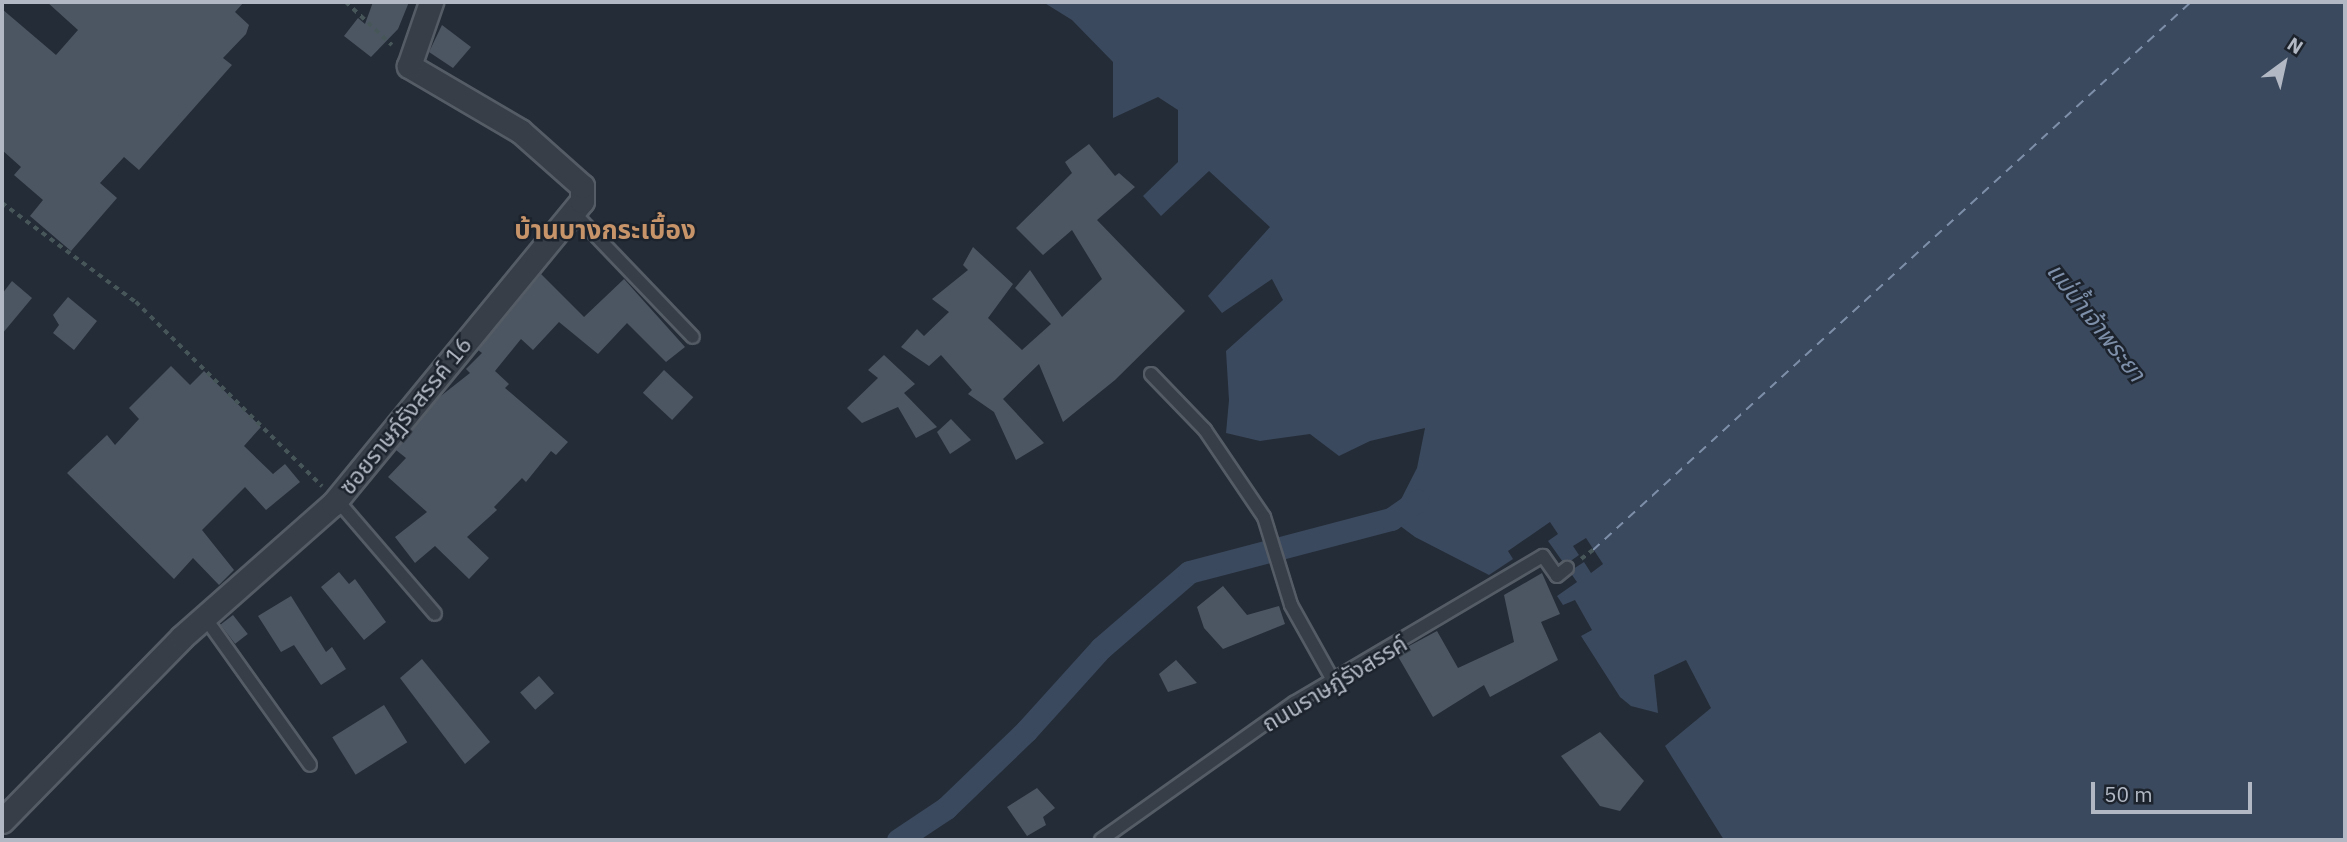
<!DOCTYPE html>
<html>
<head>
<meta charset="utf-8">
<style>
  body { margin:0 }
  #map { position:relative; width:2347px; height:842px; overflow:hidden; background:#242c37; font-family:"IBM Plex Sans","Noto Sans Thai",sans-serif }
  div>[style] { position:absolute }
  .water>* { inset:0; background:#3b495e }
  .pier>* { inset:0; background:#242c37 }
  .canal>* { height:23px; margin:-11.5px; padding:0 11.5px; transform-origin:11.5px; border-radius:11.5px; background:#3b495e }
  .ferry>* { height:2px; margin-top:-1px; transform-origin:0; background:repeating-linear-gradient(90deg,#7d8fa9 0 9px,transparent 0 16px) }
  .building>* { inset:0; background:#4c5662; transform-origin:0 0 }
  .path>* { height:3.5px; margin-top:-1.75px; transform-origin:0; background:repeating-linear-gradient(90deg,#475759 0 5px,transparent 0 10px) }
  .roads { filter:drop-shadow(2px 0 #555c65) drop-shadow(-2px 0 #555c65) drop-shadow(0 2px #555c65) drop-shadow(0 -2px #555c65) }
  .lane>* { height:12px; margin:-6px; padding:0 6px; transform-origin:6px; border-radius:6px; background:#373e48 }
  .street>* { height:23px; margin:-11.5px; padding:0 11.5px; transform-origin:11.5px; border-radius:11.5px; background:#373e48 }
  span { translate:-50% -50%; white-space:nowrap; text-align:center; line-height:1.15; -webkit-text-stroke:5px #1d232c; paint-order:stroke }
  .street-label { font-size:23px; color:#b2b9c4 }
  .water-label { font-size:24px; color:#7d8fa9; font-style:italic }
  .quarter-label { font-size:26px; color:#c7946a; font-weight:700 }
  .frame { position:absolute; inset:0; border:4px solid #b2b9c4; pointer-events:none }
  .north { position:absolute; left:2249px; top:28px; width:70px; height:70px; -webkit-text-stroke:5px #1d232c; paint-order:stroke; rotate:33deg; font-size:19px; font-weight:700; line-height:28px; text-align:center; color:#b2b9c4 }
  .north::after { content:''; display:block; margin:auto; width:24px; height:32px; background:#b2b9c4; clip-path:polygon(50% 0,100% 100%,50% 72%,0 100%) }
  .scale { position:absolute; left:2091px; top:782px; width:161px; height:32px; box-sizing:border-box; border:4px solid #b2b9c4; border-top:0; padding-left:9px; font-size:21px; line-height:24px; white-space:nowrap; color:#b2b9c4; -webkit-text-stroke:5px #1d232c; paint-order:stroke }
</style>
</head>
<body>
<div id="map">
  <div class="water">
    <i style="clip-path:polygon(1043px 2px,2345px 2px,2345px 840px,1724px 840px,1665px 746px,1711px 708px,1686px 660px,1654px 675px,1658px 713px,1631px 706px,1620px 697px,1581px 636px,1592px 630px,1575px 600px,1563px 605px,1557px 596px,1577px 582px,1548px 541px,1558px 534px,1550px 522px,1508px 551px,1513px 559px,1489px 575px,1415px 537px,1391px 519px,1417px 468px,1425px 428px,1370px 441px,1339px 456px,1310px 434px,1260px 441px,1226px 433px,1229px 400px,1226px 351px,1283px 300px,1272px 279px,1222px 313px,1208px 296px,1270px 227px,1209px 171px,1161px 216px,1143px 196px,1178px 162px,1178px 110px,1158px 97px,1113px 118px,1113px 62px,1072px 20px)"></i>
  </div>
  <div class="pier">
    <i style="clip-path:polygon(1586px 538px,1603px 564px,1591px 573px,1584px 562px,1570px 571px,1565px 565px,1579px 555px,1573px 546px)"></i>
  </div>
  <div class="canal">
    <i style="left:898px;top:840px;width:58px;rotate:-33.7deg"></i>
    <i style="left:946px;top:808px;width:111px;rotate:-43.9deg"></i>
    <i style="left:1026px;top:731px;width:112px;rotate:-47.9deg"></i>
    <i style="left:1101px;top:648px;width:116px;rotate:-40.8deg"></i>
    <i style="left:1189px;top:572px;width:209px;rotate:-14.7deg"></i>
    <i style="left:1391px;top:519px;width:32px;rotate:-35deg"></i>
  </div>
  <div class="ferry">
    <i style="left:1593px;top:550px;width:811px;rotate:-42.5deg"></i>
  </div>
  <div class="building">
    <i style="clip-path:polygon(47px 2px,244px 2px,235px 12px,249px 25px,246px 34px,223px 58px,232px 65px,139px 170px,124px 157px,100px 183px,117px 198px,71px 251px,30px 216px,43px 200px,14px 175px,21px 167px,2px 150px,2px 9px,56px 55px,78px 30px)"></i>
    <i style="clip-path:polygon(373px 2px,409px 2px,398px 29px,371px 57px,344px 36px,358px 18px,365px 24px)"></i>
    <i style="clip-path:polygon(442px 25px,471px 47px,453px 68px,429px 52px)"></i>
    <i style="clip-path:polygon(1089px 144px,1115px 176px,1119px 173px,1135px 187px,1097px 220px,1185px 311px,1115px 380px,1063px 422px,1039px 364px,1003px 399px,1044px 443px,1016px 460px,994px 412px,968px 394px,972px 390px,941px 355px,929px 366px,901px 347px,917px 329px,924px 336px,949px 312px,932px 299px,968px 270px,963px 265px,973px 247px,1013px 284px,988px 318px,1022px 350px,1051px 324px,1015px 288px,1030px 270px,1062px 317px,1102px 279px,1072px 230px,1043px 255px,1016px 228px,1072px 173px,1065px 162px)"></i>
    <i style="clip-path:polygon(541px 274px,584px 317px,624px 279px,685px 347px,666px 362px,627px 323px,598px 354px,559px 322px,533px 350px,521px 339px,495px 371px,509px 384px,505px 388px,568px 442px,556px 455px,551px 451px,526px 482px,522px 478px,494px 507px,497px 510px,467px 537px,489px 558px,469px 579px,435px 546px,415px 563px,395px 537px,427px 512px,388px 477px,406px 458px,396px 450px,437px 399px,470px 373px,466px 369px,482px 353px,478px 350px)"></i>
    <i style="clip-path:polygon(12px 281px,32px 298px,2px 334px,2px 294px)"></i>
    <i style="clip-path:polygon(68px 297px,97px 321px,74px 350px,53px 333px,59px 325px,53px 315px)"></i>
    <i style="clip-path:polygon(884px 355px,915px 384px,904px 393px,937px 427px,916px 438px,898px 407px,862px 423px,847px 408px,878px 378px,868px 370px)"></i>
    <i style="clip-path:polygon(171px 366px,190px 385px,204px 371px,261px 427px,244px 446px,273px 474px,285px 464px,300px 482px,266px 510px,245px 487px,202px 530px,234px 570px,219px 585px,193px 558px,174px 579px,67px 473px,107px 435px,115px 445px,139px 419px,129px 408px)"></i>
    <i style="left:664px;top:370px;width:40px;height:31px;rotate:43deg"></i>
    <i style="clip-path:polygon(951px 419px,971px 440px,950px 454px,937px 432px)"></i>
    <i style="clip-path:polygon(339px 572px,349px 584px,355px 579px,386px 622px,364px 640px,321px 587px)"></i>
    <i style="clip-path:polygon(1542px 573px,1560px 614px,1541px 622px,1558px 660px,1490px 697px,1484px 685px,1433px 717px,1396px 653px,1437px 631px,1458px 668px,1514px 642px,1504px 595px)"></i>
    <i style="clip-path:polygon(1223px 586px,1247px 615px,1279px 606px,1285px 624px,1223px 649px,1204px 628px,1197px 607px)"></i>
    <i style="clip-path:polygon(291px 596px,326px 652px,332px 647px,346px 669px,321px 685px,294px 645px,281px 652px,258px 616px)"></i>
    <i style="left:233px;top:615px;width:24px;height:16px;rotate:52deg"></i>
    <i style="clip-path:polygon(422px 659px,490px 742px,465px 764px,400px 678px)"></i>
    <i style="clip-path:polygon(1176px 660px,1197px 683px,1168px 692px,1159px 674px)"></i>
    <i style="left:539px;top:676px;width:23px;height:25px;rotate:49deg"></i>
    <i style="left:384px;top:705px;width:44px;height:61px;rotate:58deg"></i>
    <i style="clip-path:polygon(1600px 732px,1644px 781px,1620px 811px,1600px 806px,1561px 756px)"></i>
    <i style="clip-path:polygon(1037px 788px,1055px 808px,1043px 817px,1046px 825px,1027px 836px,1007px 807px)"></i>
  </div>
  <div class="path">
    <i style="left:346px;top:2px;width:63px;rotate:43.1deg"></i>
    <i style="left:2px;top:203px;width:167px;rotate:36.5deg"></i>
    <i style="left:136px;top:302px;width:262px;rotate:44.7deg"></i>
    <i style="left:1581px;top:559px;width:15px;rotate:-37deg"></i>
  </div>
  <div class="roads">
    <div class="lane">
      <i style="left:575px;top:214px;width:170px;rotate:46.2deg"></i>
      <i style="left:1151px;top:374px;width:78px;rotate:46deg"></i>
      <i style="left:1205px;top:430px;width:105px;rotate:55.9deg"></i>
      <i style="left:1264px;top:517px;width:92px;rotate:72.9deg"></i>
      <i style="left:1291px;top:605px;width:86px;rotate:60.8deg"></i>
      <i style="left:337px;top:500px;width:150px;rotate:49.3deg"></i>
      <i style="left:206px;top:619px;width:179px;rotate:54.5deg"></i>
      <i style="left:1101px;top:840px;width:237px;rotate:-35.4deg"></i>
      <i style="left:1294px;top:703px;width:289px;rotate:-30.6deg"></i>
      <i style="left:1543px;top:556px;width:24px;rotate:55deg"></i>
      <i style="left:1557px;top:576px;width:13px;rotate:-39deg"></i>
    </div>
    <div class="street">
      <i style="left:2px;top:821px;width:257px;rotate:-45.6deg"></i>
      <i style="left:182px;top:637px;width:201px;rotate:-41.4deg"></i>
      <i style="left:333px;top:504px;width:392px;rotate:-50.6deg"></i>
      <i style="left:582px;top:201px;width:15px;rotate:-90deg"></i>
      <i style="left:582px;top:186px;width:83px;rotate:-138.4deg"></i>
      <i style="left:520px;top:131px;width:129px;rotate:-149.6deg"></i>
      <i style="left:409px;top:66px;width:68px;rotate:-71deg"></i>
    </div>
  </div>
  <div class="street-label">
    <span style="left:405px;top:415px;rotate:-51deg">ซอยราษฎ์รังสรรค์ 16</span>
    <span style="left:1334px;top:683px;rotate:-31deg">ถนนราษฎ์รังสรรค์</span>
  </div>
  <div class="water-label">
    <span style="left:2096px;top:322px;rotate:52deg">แม่น้ำเจ้าพระยา</span>
  </div>
  <div class="quarter-label">
    <span style="left:605px;top:230px">บ้านบางกระเบื้อง</span>
  </div>
  <div class="frame"></div>
  <div class="north">N</div>
  <div class="scale">50 m</div>
</div>
</body>
</html>
